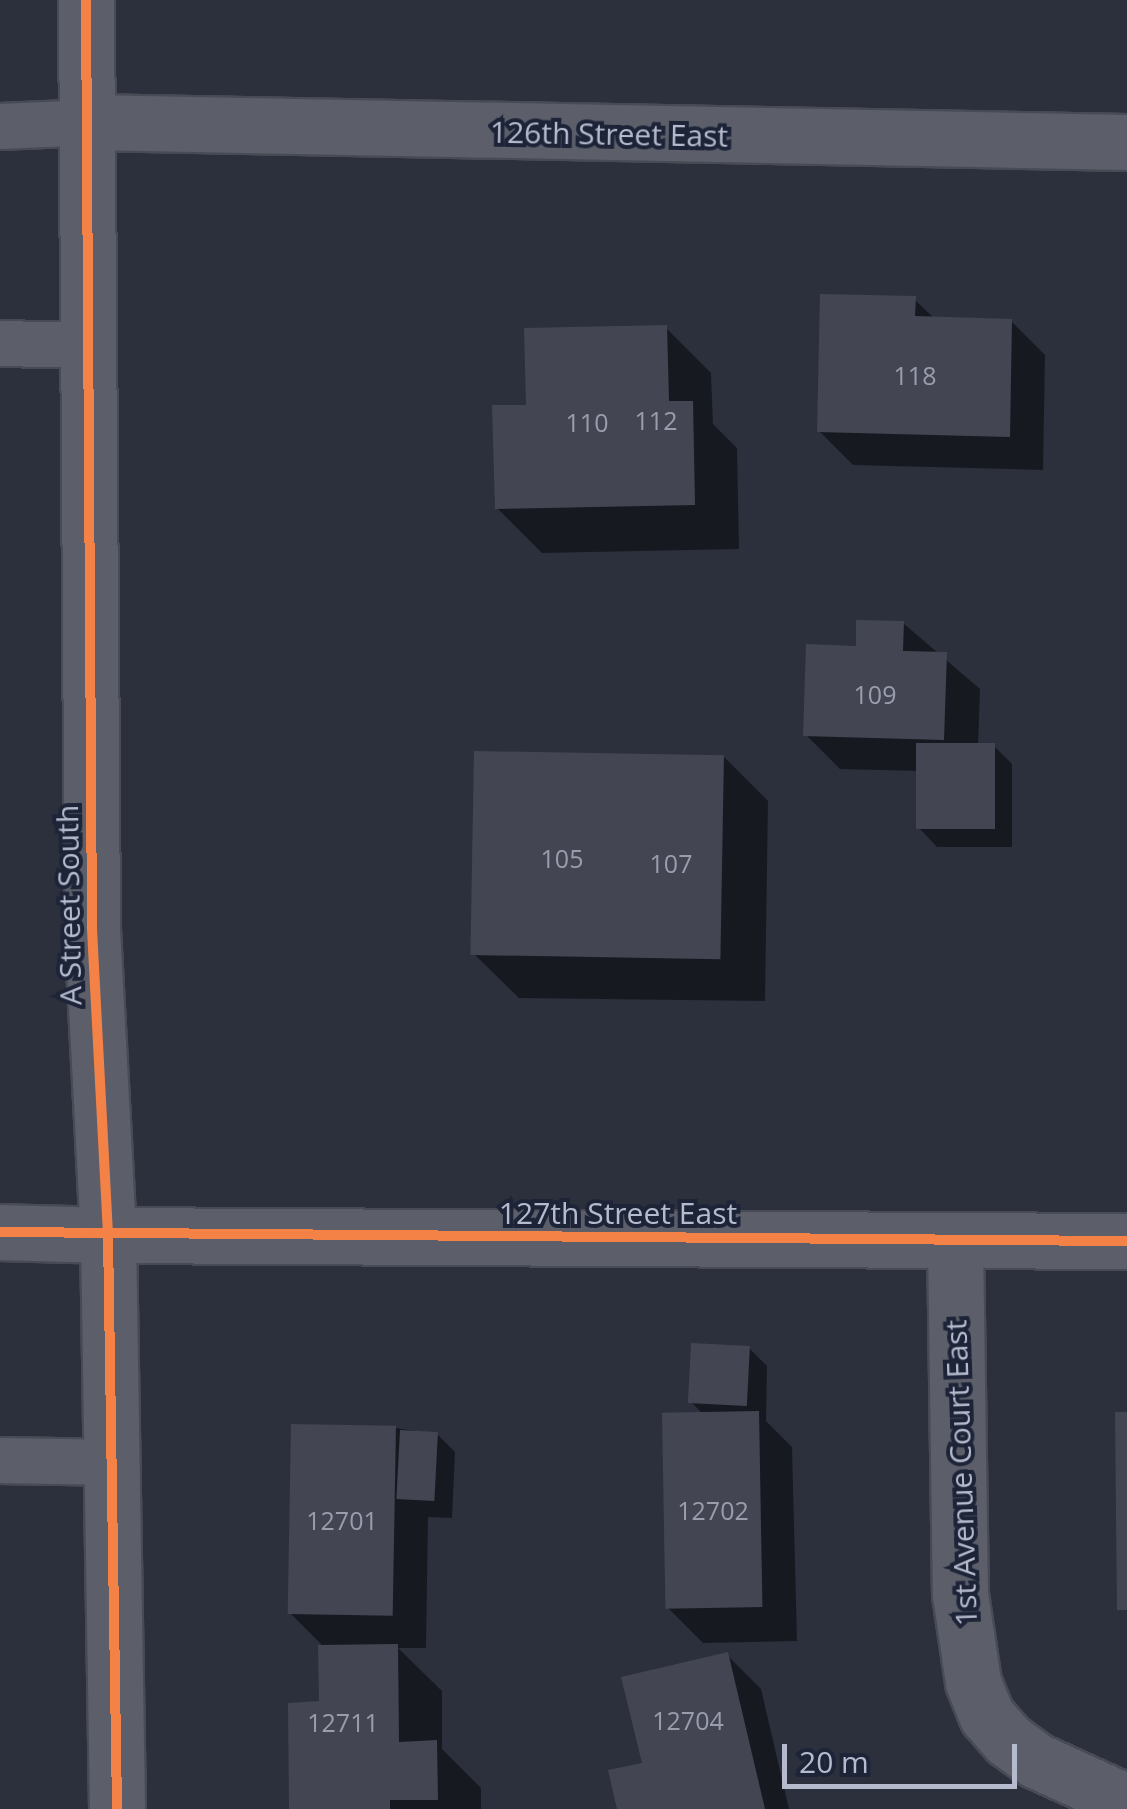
<!DOCTYPE html>
<html>
<head>
<meta charset="utf-8">
<style>
  body { margin:0 }
  #map { position:relative; width:1127px; height:1809px; overflow:hidden; background:#2b303c; font-family:"Open Sans",sans-serif }
  div>[style] { position:absolute }
  .shadow>* { inset:0; background:#0007 }
  .building>* { inset:0; background:#434652; transform-origin:0 0 }
  .roads { filter:drop-shadow(2px 0 #484b55) drop-shadow(-2px 0 #484b55) drop-shadow(0 2px #484b55) drop-shadow(0 -2px #484b55) }
  .service>* { height:45px; margin:-22.5px; padding:0 22.5px; transform-origin:22.5px; border-radius:22.5px; background:#5c5f6a }
  .minor>* { height:55px; margin:-27.5px; padding:0 27.5px; transform-origin:27.5px; border-radius:27.5px; background:#5c5f6a }
  .tertiary>* { height:55px; margin:-27.5px; padding:0 27.5px; transform-origin:27.5px; border-radius:27.5px; background:#5c5f6a }
  .cycleway>* { height:10px; margin:-5px; padding:0 5px; transform-origin:5px; border-radius:5px; background:#f48246 }
  span { translate:-50% -50%; white-space:nowrap; text-align:center; line-height:1.15; -webkit-text-stroke:8px #1d2438; paint-order:stroke }
  .number-label { font-size:25px; color:#999dae }
  .number-label span { -webkit-text-stroke-width:0 }
  .street-label { font-size:30px; color:#b6bacd }
  .scale { position:absolute; left:782px; top:1744px; width:235px; height:45px; box-sizing:border-box; border:5px solid #b6bacd; border-top:0; padding-left:12px; font-size:30px; line-height:35px; white-space:nowrap; color:#b6bacd; -webkit-text-stroke:8px #1d2438; paint-order:stroke }
</style>
</head>
<body>
<div id="map">
  <div class="shadow">
    <i style="clip-path:polygon(914px 299px,935px 319px,1011px 321px,1045px 355px,1043px 470px,853px 465px,819px 431px)"></i>
    <i style="clip-path:polygon(666px 328px,711px 373px,713px 424px,737px 448px,739px 549px,542px 553px,497px 508px,529px 407px)"></i>
    <i style="clip-path:polygon(903px 623px,980px 689px,978px 746px,994px 746px,1012px 764px,1012px 847px,937px 847px,919px 828px,918px 771px,840px 769px,806px 735px,858px 648px)"></i>
    <i style="clip-path:polygon(723px 756px,768px 801px,765px 1001px,519px 998px,474px 954px)"></i>
    <i style="clip-path:polygon(749px 1348px,767px 1366px,766px 1421px,792px 1447px,797px 1641px,703px 1643px,669px 1609px,704px 1415px,691px 1402px)"></i>
    <i style="clip-path:polygon(395px 1428px,437px 1434px,455px 1452px,452px 1518px,428px 1517px,426px 1648px,398px 1648px,442px 1691px,442px 1749px,481px 1788px,481px 1809px,291px 1809px,321px 1704px,325px 1648px,290px 1613px)"></i>
    <i style="clip-path:polygon(727px 1655px,761px 1689px,789px 1809px,619px 1809px)"></i>
  </div>
  <div class="building">
    <i style="clip-path:polygon(820px 294px,916px 296px,915px 316px,1012px 319px,1010px 437px,817px 432px)"></i>
    <i style="clip-path:polygon(667px 325px,669px 401px,693px 401px,695px 505px,495px 509px,492px 405px,526px 405px,524px 328px)"></i>
    <i style="clip-path:polygon(856px 620px,904px 621px,903px 651px,947px 652px,944px 740px,803px 736px,806px 644px,856px 646px)"></i>
    <i style="left:995px;top:743px;width:86px;height:79px;rotate:90deg"></i>
    <i style="left:474px;top:751px;width:250px;height:204px;rotate:1deg"></i>
    <i style="left:691px;top:1343px;width:59px;height:60px;rotate:3deg"></i>
    <i style="left:759px;top:1411px;width:196px;height:97px;rotate:89deg"></i>
    <i style="clip-path:polygon(1115px 1412px,1127px 1412px,1127px 1610px,1117px 1610px)"></i>
    <i style="left:291px;top:1424px;width:105px;height:190px;rotate:1deg"></i>
    <i style="left:400px;top:1430px;width:38px;height:69px;rotate:3deg"></i>
    <i style="clip-path:polygon(398px 1644px,399px 1742px,437px 1740px,438px 1800px,390px 1800px,390px 1809px,289px 1809px,288px 1703px,319px 1701px,318px 1645px)"></i>
    <i style="clip-path:polygon(728px 1652px,765px 1809px,617px 1809px,608px 1770px,642px 1763px,621px 1677px)"></i>
  </div>
  <div class="roads">
    <div class="service">
      <i style="left:0;top:126px;width:90px;rotate:-2.5deg"></i>
      <i style="left:0;top:343px;width:91px;rotate:1.3deg"></i>
      <i style="left:0;top:1460px;width:112px;rotate:1deg"></i>
    </div>
    <div class="minor">
      <i style="left:90px;top:122px;width:1037px;rotate:1.1deg"></i>
      <i style="left:0;top:1232px;width:108px;rotate:1.6deg"></i>
      <i style="left:955px;top:1240px;width:354px;rotate:89.2deg"></i>
      <i style="left:960px;top:1594px;width:89px;rotate:81.6deg"></i>
      <i style="left:973px;top:1682px;width:37px;rotate:68deg"></i>
      <i style="left:987px;top:1716px;width:32px;rotate:49deg"></i>
      <i style="left:1008px;top:1740px;width:36px;rotate:36deg"></i>
      <i style="left:1037px;top:1761px;width:99px;rotate:24.5deg"></i>
    </div>
    <div class="tertiary">
      <i style="left:86px;top:0;width:929px;rotate:89.63deg"></i>
      <i style="left:92px;top:929px;width:306px;rotate:87deg"></i>
      <i style="left:108px;top:1235px;width:574px;rotate:89.1deg"></i>
      <i style="left:108px;top:1235px;width:1019px;rotate:0.34deg"></i>
    </div>
  </div>
  <div class="cycleway">
    <i style="left:86px;top:0;width:929px;rotate:89.63deg"></i>
    <i style="left:92px;top:929px;width:306px;rotate:87deg"></i>
    <i style="left:108px;top:1235px;width:574px;rotate:89.1deg"></i>
    <i style="left:0;top:1232px;width:1127px;rotate:0.46deg"></i>
  </div>
  <div class="number-label">
    <span style="left:915px;top:375px">118</span>
    <span style="left:656px;top:420px">112</span>
    <span style="left:587px;top:422px">110</span>
    <span style="left:875px;top:694px">109</span>
    <span style="left:562px;top:858px">105</span>
    <span style="left:671px;top:863px">107</span>
    <span style="left:713px;top:1510px">12702</span>
    <span style="left:342px;top:1520px">12701</span>
    <span style="left:688px;top:1720px">12704</span>
    <span style="left:343px;top:1722px">12711</span>
  </div>
  <div class="street-label">
    <span style="left:609px;top:134px;rotate:1deg">126th Street East</span>
    <span style="left:69px;top:905px;rotate:-91deg">A Street South</span>
    <span style="left:618px;top:1213px">127th Street East</span>
    <span style="left:961px;top:1473px;rotate:-92deg">1st Avenue Court East</span>
  </div>
  <div class="scale">20 m</div>
</div>
</body>
</html>
